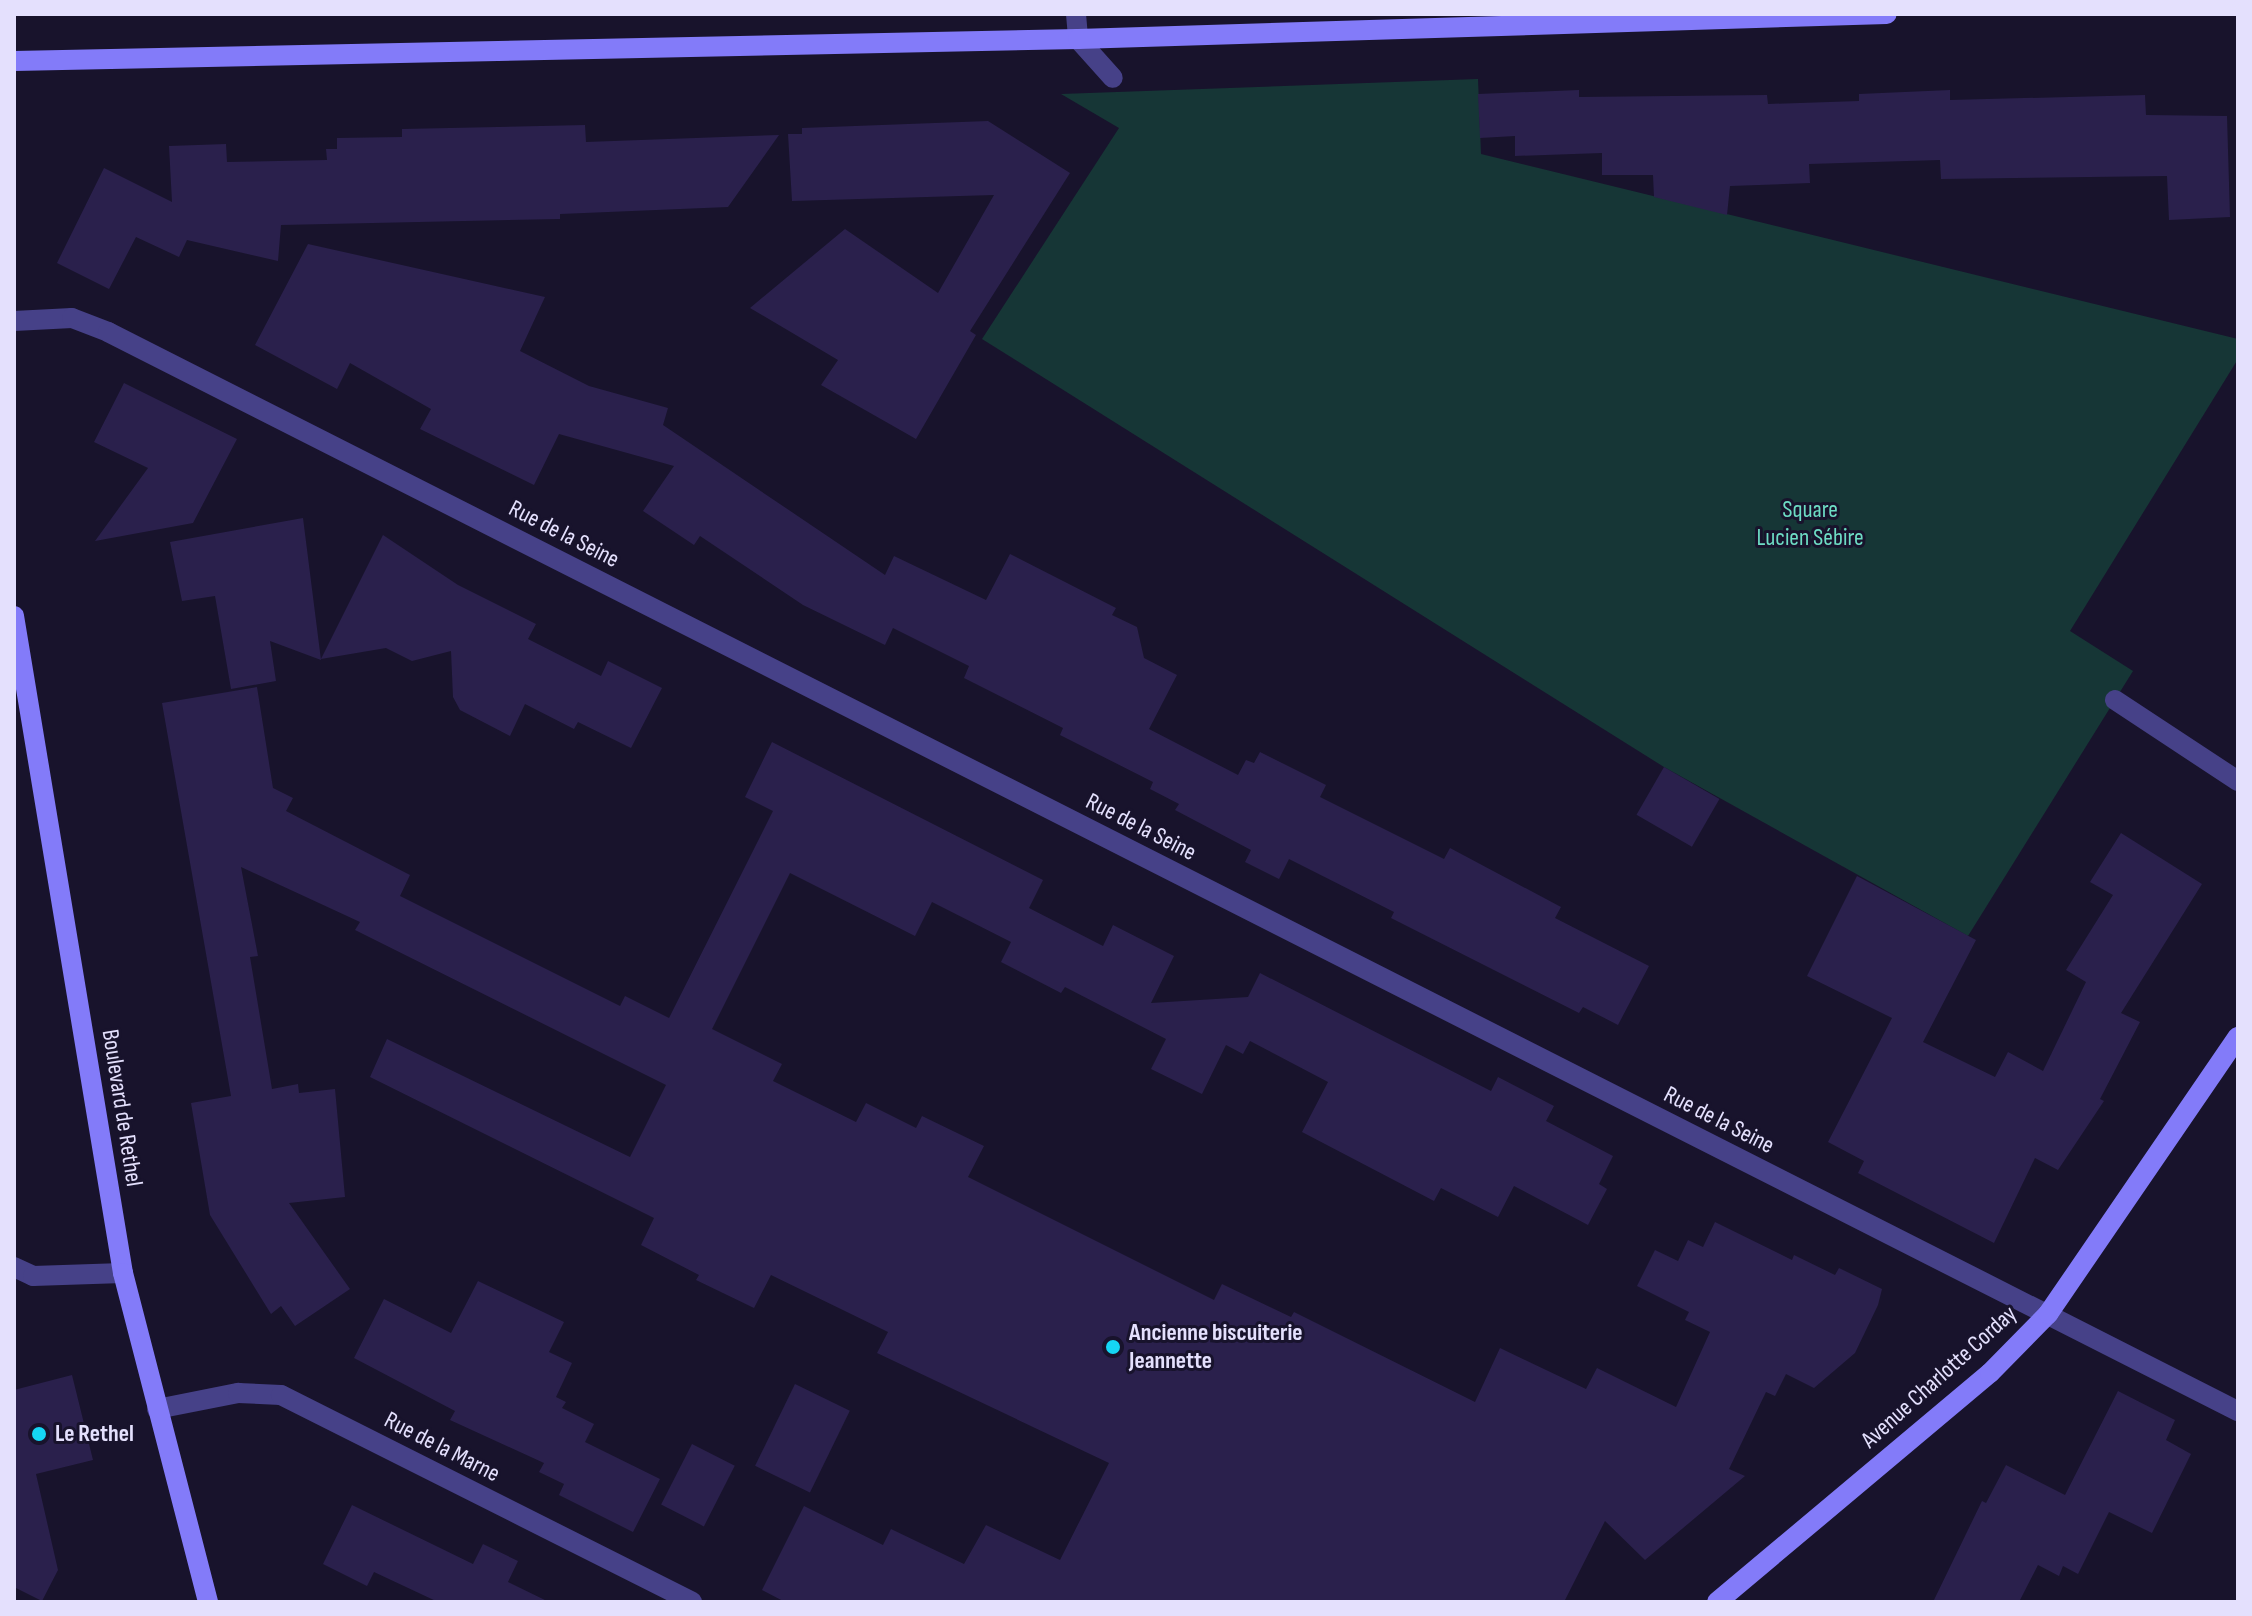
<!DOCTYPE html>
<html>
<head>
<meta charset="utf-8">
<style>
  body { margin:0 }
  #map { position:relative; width:2252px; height:1616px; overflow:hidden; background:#18132c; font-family:"Sofia Sans Condensed",sans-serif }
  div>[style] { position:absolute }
  .green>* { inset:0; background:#163636 }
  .building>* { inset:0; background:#2a204c; transform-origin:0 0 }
  .lane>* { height:20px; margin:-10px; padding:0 10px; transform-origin:10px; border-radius:10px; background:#464188 }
  .street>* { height:20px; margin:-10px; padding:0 10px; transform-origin:10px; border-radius:10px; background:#464188 }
  .secondary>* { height:20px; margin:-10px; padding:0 10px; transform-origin:10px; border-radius:10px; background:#837bf9 }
  .dots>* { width:22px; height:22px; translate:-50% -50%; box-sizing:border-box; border:4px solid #18132c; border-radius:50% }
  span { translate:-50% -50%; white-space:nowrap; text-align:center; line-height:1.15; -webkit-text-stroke:6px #18132c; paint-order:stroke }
  .park-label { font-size:24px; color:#6ddcc4 }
  .street-label { font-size:24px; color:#e4e0fd }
  .poi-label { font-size:24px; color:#e4e0fd; font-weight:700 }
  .left { translate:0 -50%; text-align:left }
  .frame { position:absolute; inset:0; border:16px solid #e4e0fd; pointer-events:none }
</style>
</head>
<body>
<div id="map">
  <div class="green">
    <i style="clip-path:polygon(1478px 79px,1481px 154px,2238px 339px,2238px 359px,2070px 631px,2133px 671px,1968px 936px,1664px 767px,982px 339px,1119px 128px,1061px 94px)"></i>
  </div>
  <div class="building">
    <i style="clip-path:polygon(1579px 90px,1579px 97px,1767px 95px,1768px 104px,1859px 101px,1859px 94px,1950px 90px,1950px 100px,2145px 95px,2146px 115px,2227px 116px,2230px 217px,2169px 220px,2167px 176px,1941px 179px,1940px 160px,1809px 164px,1810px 183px,1730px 186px,1727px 215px,1654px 197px,1653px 175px,1602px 175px,1602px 153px,1515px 156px,1515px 136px,1480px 138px,1478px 94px)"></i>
    <i style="clip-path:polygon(988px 121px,1070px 173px,970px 331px,976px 335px,916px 439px,821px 385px,838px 360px,750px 308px,845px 229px,938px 293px,994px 195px,792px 201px,788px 134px,802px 134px,802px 128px)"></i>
    <i style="clip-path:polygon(585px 125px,586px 142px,779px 135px,728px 207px,560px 214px,560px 219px,281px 225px,278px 261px,187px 240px,179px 257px,136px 237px,109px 289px,57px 263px,104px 168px,172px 202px,169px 146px,226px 144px,227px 162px,327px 160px,326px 149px,337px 149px,337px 138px,402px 137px,402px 129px)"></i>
    <i style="clip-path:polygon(308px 244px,545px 297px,520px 351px,589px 386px,668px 408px,663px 425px,885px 575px,894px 556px,986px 600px,1010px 554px,1116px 608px,1112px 615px,1137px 627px,1144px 658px,1177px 675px,1149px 729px,1238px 775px,1246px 760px,1254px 763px,1260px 752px,1326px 785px,1320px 797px,1444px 859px,1450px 848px,1561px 907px,1555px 918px,1649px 966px,1618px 1025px,1583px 1007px,1579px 1013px,1391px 918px,1394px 912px,1289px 859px,1279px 879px,1245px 862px,1251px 850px,1175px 810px,1179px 804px,1150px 789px,1153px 782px,1060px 735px,1063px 728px,964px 678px,969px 666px,893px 628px,885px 645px,803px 605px,700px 536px,694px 545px,643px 511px,674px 466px,559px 434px,534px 485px,420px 429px,431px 409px,350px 363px,337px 389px,255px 345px)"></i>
    <i style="clip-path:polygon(124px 383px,237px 439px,193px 523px,95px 541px,148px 468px,94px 442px)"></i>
    <i style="clip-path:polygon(303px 518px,321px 660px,270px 641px,276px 681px,231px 689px,215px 596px,182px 601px,170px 542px)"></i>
    <i style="clip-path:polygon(383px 535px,458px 585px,536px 624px,528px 639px,601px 676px,608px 661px,662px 688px,631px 748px,578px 722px,574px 729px,525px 704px,510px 736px,460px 710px,453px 697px,451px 651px,412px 661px,386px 648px,321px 659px)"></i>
    <i style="clip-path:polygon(257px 687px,273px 788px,293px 798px,286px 811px,410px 875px,400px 896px,620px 1006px,625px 996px,669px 1018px,773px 811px,745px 797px,772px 742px,1043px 880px,1029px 908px,1103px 946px,1113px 925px,1174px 956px,1151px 1003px,1248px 997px,1260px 973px,1491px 1091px,1498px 1077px,1554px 1106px,1546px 1121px,1613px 1156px,1599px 1184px,1607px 1189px,1588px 1225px,1514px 1186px,1498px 1217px,1441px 1188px,1434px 1201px,1302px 1132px,1328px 1082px,1250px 1041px,1243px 1054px,1226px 1045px,1202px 1094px,1151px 1069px,1166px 1039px,1065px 987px,1061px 993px,1001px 962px,1011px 942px,932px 902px,915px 936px,790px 873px,712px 1029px,782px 1064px,773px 1081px,856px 1122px,866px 1103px,916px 1128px,922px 1116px,984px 1146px,968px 1177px,1214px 1300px,1222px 1284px,1291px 1317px,1294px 1312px,1475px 1402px,1500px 1348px,1586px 1389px,1597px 1368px,1676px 1407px,1710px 1332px,1685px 1320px,1689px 1312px,1637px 1286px,1655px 1250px,1678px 1261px,1688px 1240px,1703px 1247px,1715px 1222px,1792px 1260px,1794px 1255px,1835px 1275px,1839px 1268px,1882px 1289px,1878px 1305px,1855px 1353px,1814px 1388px,1786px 1374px,1775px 1396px,1766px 1392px,1729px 1469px,1745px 1476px,1645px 1560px,1605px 1521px,1564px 1602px,785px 1602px,762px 1590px,804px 1506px,883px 1545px,891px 1529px,964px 1564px,986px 1525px,1060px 1560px,1109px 1463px,877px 1353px,888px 1332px,771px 1275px,754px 1308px,696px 1280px,699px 1275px,641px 1245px,654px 1218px,370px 1077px,387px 1039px,630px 1157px,666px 1085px,355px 930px,360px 922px,241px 867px,258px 956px,250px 957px,272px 1089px,298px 1084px,299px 1093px,335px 1089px,345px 1197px,289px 1203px,350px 1289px,295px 1326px,281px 1306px,271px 1314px,210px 1215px,191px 1103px,231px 1096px,162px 703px)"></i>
    <i style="left:1664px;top:767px;width:64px;height:55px;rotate:30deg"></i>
    <i style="clip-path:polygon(2121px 833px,2202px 884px,2121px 1013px,2140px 1022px,2100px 1099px,2104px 1101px,2058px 1170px,2035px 1158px,1994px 1243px,1858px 1173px,1864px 1161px,1828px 1142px,1892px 1018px,1807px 976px,1857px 876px,1976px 940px,1923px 1042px,1995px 1077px,2008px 1052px,2043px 1071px,2086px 982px,2066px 970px,2113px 895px,2090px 882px)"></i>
    <i style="clip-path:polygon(478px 1281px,564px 1322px,549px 1352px,572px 1363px,556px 1397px,566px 1402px,562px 1408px,594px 1424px,585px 1442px,660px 1479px,633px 1532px,559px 1495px,564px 1484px,539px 1472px,544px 1463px,450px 1420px,455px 1411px,354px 1358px,384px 1299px,451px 1333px)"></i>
    <i style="clip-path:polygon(72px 1375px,93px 1460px,36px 1474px,58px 1570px,42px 1601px,14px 1587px,14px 1390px)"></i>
    <i style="left:795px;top:1384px;width:61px;height:91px;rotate:26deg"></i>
    <i style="clip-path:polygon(2118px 1391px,2175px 1420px,2166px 1440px,2191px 1454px,2152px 1533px,2109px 1512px,2078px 1574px,2063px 1566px,2059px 1576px,2038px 1565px,2019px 1602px,1933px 1602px,1982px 1501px,1986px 1503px,2006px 1465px,2065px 1495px)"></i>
    <i style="left:692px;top:1444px;width:48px;height:68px;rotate:27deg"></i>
    <i style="clip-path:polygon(352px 1505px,473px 1564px,483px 1544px,518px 1561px,508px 1582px,549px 1602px,438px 1602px,374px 1572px,367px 1586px,323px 1564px)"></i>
  </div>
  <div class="lane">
    <i style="left:1076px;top:14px;width:25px;rotate:85deg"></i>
    <i style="left:1078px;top:39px;width:52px;rotate:48.1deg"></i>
    <i style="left:2115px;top:700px;width:147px;rotate:33.4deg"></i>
  </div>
  <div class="street">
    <i style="left:14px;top:321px;width:58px;rotate:-3deg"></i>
    <i style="left:72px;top:318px;width:39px;rotate:21deg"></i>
    <i style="left:108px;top:332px;width:2388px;rotate:26.87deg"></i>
    <i style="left:14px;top:1267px;width:21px;rotate:25deg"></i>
    <i style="left:33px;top:1276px;width:90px;rotate:-1.9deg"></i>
    <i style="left:157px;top:1409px;width:83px;rotate:-11.2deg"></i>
    <i style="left:238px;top:1393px;width:43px;rotate:2.7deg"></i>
    <i style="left:281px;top:1395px;width:460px;rotate:26.7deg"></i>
  </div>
  <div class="secondary">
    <i style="left:14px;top:61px;width:1064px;rotate:-1.18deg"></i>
    <i style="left:1078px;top:39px;width:809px;rotate:-1.77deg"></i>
    <i style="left:14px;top:616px;width:666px;rotate:80.58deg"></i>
    <i style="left:123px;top:1273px;width:340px;rotate:75.5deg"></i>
    <i style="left:1717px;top:1602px;width:356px;rotate:-40deg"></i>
    <i style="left:1990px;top:1373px;width:83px;rotate:-45.5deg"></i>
    <i style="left:2048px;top:1314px;width:336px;rotate:-55.6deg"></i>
  </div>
  <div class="dots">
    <i style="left:1113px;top:1347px;background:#15d6f4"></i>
    <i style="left:39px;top:1434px;background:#15d6f4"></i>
  </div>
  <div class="park-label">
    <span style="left:1810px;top:524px">Square<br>Lucien Sébire</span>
  </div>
  <div class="street-label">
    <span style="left:564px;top:534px;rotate:27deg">Rue de la Seine</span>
    <span style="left:1141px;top:827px;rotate:27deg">Rue de la Seine</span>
    <span style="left:122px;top:1108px;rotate:81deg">Boulevard de Rethel</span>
    <span style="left:1719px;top:1120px;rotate:27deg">Rue de la Seine</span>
    <span style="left:1939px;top:1377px;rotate:-42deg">Avenue Charlotte Corday</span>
    <span style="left:442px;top:1447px;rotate:27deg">Rue de la Marne</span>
  </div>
  <div class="poi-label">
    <span class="left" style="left:1129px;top:1347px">Ancienne biscuiterie<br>Jeannette</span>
    <span class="left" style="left:55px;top:1434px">Le Rethel</span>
  </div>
  <div class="frame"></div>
</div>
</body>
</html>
